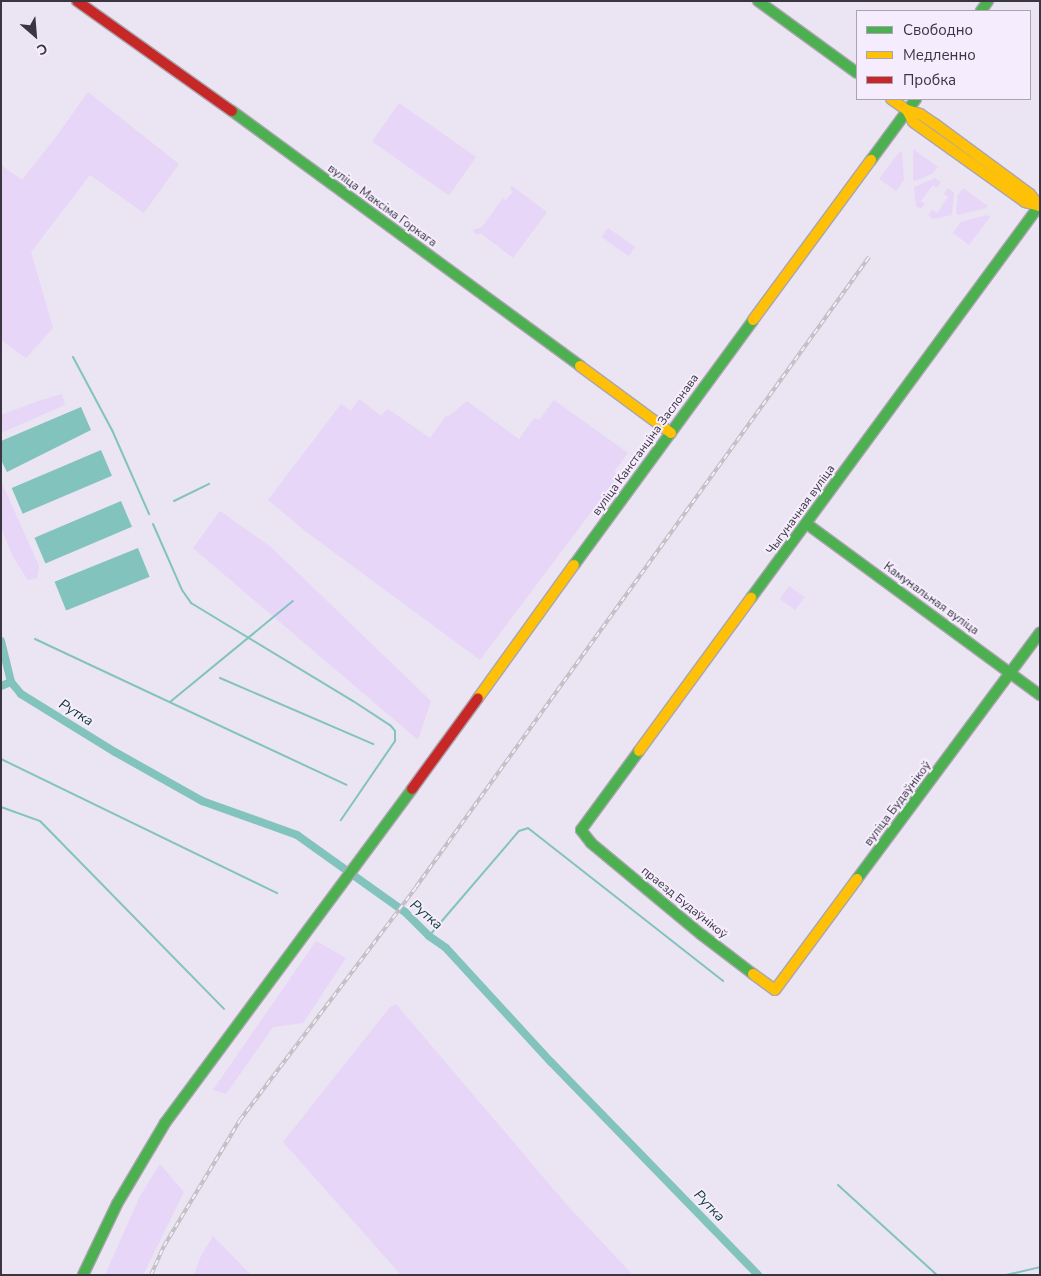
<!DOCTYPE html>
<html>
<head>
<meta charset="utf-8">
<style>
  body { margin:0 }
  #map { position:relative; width:1041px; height:1276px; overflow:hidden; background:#ebe4f2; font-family:"Nunito Sans",sans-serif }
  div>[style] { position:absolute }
  .green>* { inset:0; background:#e7d6f7; transform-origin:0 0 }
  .water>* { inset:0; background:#82c3be; transform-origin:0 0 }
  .stream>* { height:2px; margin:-1px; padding:0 1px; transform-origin:1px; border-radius:1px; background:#82c3be }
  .canal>* { height:8px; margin:-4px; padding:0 4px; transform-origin:4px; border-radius:4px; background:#82c3be }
  .roads { filter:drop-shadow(1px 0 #aaa5b0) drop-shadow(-1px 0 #aaa5b0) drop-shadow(0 1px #aaa5b0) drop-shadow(0 -1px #aaa5b0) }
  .fast>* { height:10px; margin:-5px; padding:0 5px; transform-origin:5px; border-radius:5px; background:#4caf50 }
  .slow>* { height:10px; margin:-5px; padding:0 5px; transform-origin:5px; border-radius:5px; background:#ffc107 }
  .jam>* { height:10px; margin:-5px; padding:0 5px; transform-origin:5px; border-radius:5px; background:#c62828 }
  .rail>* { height:4px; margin-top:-2px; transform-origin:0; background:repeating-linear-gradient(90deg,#f5edfd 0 5.5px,#c0bec2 0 11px); box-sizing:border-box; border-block:1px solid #c0bec2 }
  span { translate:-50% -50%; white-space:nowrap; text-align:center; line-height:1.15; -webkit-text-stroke:4px #f5edfd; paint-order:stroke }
  .street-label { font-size:12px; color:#3a3540 }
  .water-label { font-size:14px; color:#0b3933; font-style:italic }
  .frame { position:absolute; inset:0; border:2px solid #3a3540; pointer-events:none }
  .legend { position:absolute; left:856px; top:10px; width:175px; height:90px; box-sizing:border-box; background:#f5edfd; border:1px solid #aaa3b1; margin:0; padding:6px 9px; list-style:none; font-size:15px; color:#3a3540 }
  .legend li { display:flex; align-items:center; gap:10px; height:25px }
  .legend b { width:25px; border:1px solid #aaa3b1 }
  .north { position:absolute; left:10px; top:10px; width:50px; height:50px; -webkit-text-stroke:4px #f5edfd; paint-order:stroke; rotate:153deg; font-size:14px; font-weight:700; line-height:20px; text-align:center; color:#3a3540 }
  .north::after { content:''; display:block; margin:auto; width:18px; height:22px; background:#3a3540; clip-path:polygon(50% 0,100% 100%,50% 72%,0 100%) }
</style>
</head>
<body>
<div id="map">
  <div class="green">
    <i style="clip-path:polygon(88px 92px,179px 164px,144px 213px,90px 175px,31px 252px,53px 328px,26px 358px,1px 340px,1px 165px,22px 180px,56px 137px)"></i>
    <i style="left:399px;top:103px;width:94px;height:47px;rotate:35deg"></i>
    <i style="clip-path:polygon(913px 149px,938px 167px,932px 174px,915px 181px,913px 180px)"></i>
    <i style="clip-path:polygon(900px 151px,902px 153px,904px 180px,896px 191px,879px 179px)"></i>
    <i style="clip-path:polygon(935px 178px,941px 182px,937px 188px,933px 185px,921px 201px,925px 204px,921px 209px,916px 206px,914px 187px)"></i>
    <i style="clip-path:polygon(512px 186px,547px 212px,513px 258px,482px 234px,476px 234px,473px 230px,482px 227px,503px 198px,506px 200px,513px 192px,510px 189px)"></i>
    <i style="clip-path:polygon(948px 188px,954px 193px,952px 215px,933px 219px,928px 215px,932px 210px,937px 213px,948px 197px,944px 194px)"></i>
    <i style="clip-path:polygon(963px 188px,988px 206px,986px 208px,958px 215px,956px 213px,958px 195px)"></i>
    <i style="clip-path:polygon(987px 215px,990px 217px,969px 245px,953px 233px,961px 222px)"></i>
    <i style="left:608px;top:228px;width:33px;height:11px;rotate:35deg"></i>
    <i style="clip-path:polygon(62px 394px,65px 405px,1px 433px,1px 415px,38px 401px)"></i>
    <i style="clip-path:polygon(359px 399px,381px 416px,387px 409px,391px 411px,430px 438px,446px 416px,449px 416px,467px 401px,519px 439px,534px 418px,539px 420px,554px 400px,628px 453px,614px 472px,619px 475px,480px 660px,305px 531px,268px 500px,341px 404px,351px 411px)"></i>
    <i style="clip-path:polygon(1px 481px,39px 566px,37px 578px,28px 580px,13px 557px,1px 527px)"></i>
    <i style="clip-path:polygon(220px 511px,271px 547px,431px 701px,418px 740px,193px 548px)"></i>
    <i style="left:789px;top:586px;width:19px;height:16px;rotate:35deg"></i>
    <i style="clip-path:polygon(316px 941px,346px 958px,303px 1023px,273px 1027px,226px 1094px,213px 1090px)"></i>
    <i style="clip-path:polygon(396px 1004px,567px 1205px,633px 1275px,401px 1275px,283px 1142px,390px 1007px)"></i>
    <i style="clip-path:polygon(160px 1164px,184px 1192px,143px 1275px,105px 1275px,140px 1196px)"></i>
    <i style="clip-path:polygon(213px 1236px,251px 1275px,194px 1275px,201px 1256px)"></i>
  </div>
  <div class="water">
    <i style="clip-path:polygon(81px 407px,91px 430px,7px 472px,1px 460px,1px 441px)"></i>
    <i style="left:101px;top:450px;width:28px;height:97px;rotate:67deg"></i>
    <i style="left:121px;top:501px;width:28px;height:94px;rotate:67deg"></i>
    <i style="left:138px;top:548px;width:31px;height:90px;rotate:68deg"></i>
  </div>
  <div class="stream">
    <i style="left:73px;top:357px;width:83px;rotate:61.9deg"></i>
    <i style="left:112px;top:430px;width:92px;rotate:66.2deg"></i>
    <i style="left:174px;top:501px;width:39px;rotate:-26deg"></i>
    <i style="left:153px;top:524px;width:72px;rotate:66.3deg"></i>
    <i style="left:182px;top:590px;width:16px;rotate:55deg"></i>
    <i style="left:191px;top:603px;width:189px;rotate:31.2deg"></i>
    <i style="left:353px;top:701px;width:45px;rotate:33.3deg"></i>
    <i style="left:391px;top:726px;width:6px;rotate:51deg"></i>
    <i style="left:395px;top:731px;width:10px;rotate:90deg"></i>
    <i style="left:395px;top:741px;width:96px;rotate:124.4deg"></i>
    <i style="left:35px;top:639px;width:344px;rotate:25.1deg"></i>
    <i style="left:220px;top:678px;width:167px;rotate:23.3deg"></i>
    <i style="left:170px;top:702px;width:159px;rotate:-39.4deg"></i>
    <i style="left:1px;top:759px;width:307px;rotate:25.9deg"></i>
    <i style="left:1px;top:807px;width:41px;rotate:19.7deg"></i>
    <i style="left:40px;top:821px;width:263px;rotate:45.6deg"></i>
    <i style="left:429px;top:936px;width:138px;rotate:-49.4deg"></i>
    <i style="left:519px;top:831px;width:9px;rotate:-18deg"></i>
    <i style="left:528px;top:828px;width:248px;rotate:38.1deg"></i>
    <i style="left:838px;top:1185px;width:134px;rotate:42.3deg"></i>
    <i style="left:1006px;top:1275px;width:35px;rotate:-13deg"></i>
  </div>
  <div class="canal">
    <i style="left:1px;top:641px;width:42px;rotate:76.3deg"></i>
    <i style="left:1px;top:686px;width:11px;rotate:-22deg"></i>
    <i style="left:11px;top:682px;width:16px;rotate:50deg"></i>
    <i style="left:21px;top:694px;width:110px;rotate:31.7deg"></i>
    <i style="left:115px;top:752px;width:100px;rotate:29.4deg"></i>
    <i style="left:202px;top:801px;width:101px;rotate:19.7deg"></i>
    <i style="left:297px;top:835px;width:133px;rotate:35.5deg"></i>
    <i style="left:405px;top:912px;width:34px;rotate:45deg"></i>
    <i style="left:429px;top:936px;width:21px;rotate:35deg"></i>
    <i style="left:446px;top:948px;width:155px;rotate:47.4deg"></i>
    <i style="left:551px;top:1062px;width:297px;rotate:45.8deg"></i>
  </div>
  <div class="roads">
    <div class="fast">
      <i style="left:758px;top:1px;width:122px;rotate:36deg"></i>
      <i style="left:981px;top:11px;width:12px;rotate:-55deg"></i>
      <i style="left:232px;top:111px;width:431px;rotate:36.2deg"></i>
      <i style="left:871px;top:160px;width:76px;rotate:-53.6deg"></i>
      <i style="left:807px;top:524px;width:289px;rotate:36.3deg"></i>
      <i style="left:574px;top:565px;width:303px;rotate:-53.8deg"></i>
      <i style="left:751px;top:598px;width:489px;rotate:-53.7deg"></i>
      <i style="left:639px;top:751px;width:98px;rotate:126.3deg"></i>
      <i style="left:581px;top:830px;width:16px;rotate:52deg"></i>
      <i style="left:591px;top:843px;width:144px;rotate:39.7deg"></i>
      <i style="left:702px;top:935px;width:64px;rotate:37.4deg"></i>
      <i style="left:857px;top:879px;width:307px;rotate:-53.4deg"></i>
      <i style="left:83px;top:1275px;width:79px;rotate:-64.4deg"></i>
      <i style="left:117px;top:1204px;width:94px;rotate:-59.3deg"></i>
      <i style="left:165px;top:1123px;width:415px;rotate:-53.5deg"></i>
    </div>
    <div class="slow">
      <i style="left:891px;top:99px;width:19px;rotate:35deg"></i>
      <i style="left:907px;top:110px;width:13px;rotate:63deg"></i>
      <i style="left:913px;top:122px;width:138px;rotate:35.5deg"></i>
      <i style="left:1025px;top:202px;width:16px;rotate:15deg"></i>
      <i style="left:907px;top:110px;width:14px;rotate:17deg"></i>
      <i style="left:920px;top:114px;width:18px;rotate:34deg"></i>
      <i style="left:935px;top:124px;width:118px;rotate:36.4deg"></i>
      <i style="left:1030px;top:194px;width:15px;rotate:53deg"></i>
      <i style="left:753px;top:320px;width:199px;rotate:-53.6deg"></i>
      <i style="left:580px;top:366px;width:113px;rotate:36.4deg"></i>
      <i style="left:478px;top:698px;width:164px;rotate:-54.2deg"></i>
      <i style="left:639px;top:751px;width:190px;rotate:-53.8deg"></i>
      <i style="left:753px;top:974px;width:27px;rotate:36deg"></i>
      <i style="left:775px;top:990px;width:138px;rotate:-53.5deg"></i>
    </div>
    <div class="jam">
      <i style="left:77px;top:1px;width:190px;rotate:35.4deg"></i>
      <i style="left:412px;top:789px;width:112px;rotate:-54deg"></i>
    </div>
  </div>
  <div class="rail">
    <i style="left:151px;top:1275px;width:32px;rotate:-66deg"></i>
    <i style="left:164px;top:1246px;width:147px;rotate:-58.9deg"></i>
    <i style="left:240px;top:1120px;width:292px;rotate:-52.9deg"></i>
    <i style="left:416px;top:887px;width:776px;rotate:-54.28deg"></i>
  </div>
  <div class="street-label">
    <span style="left:382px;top:206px;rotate:36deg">вуліца Максіма Горкага</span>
    <span style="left:646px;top:445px;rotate:-54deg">вуліца Канстанціна Заслонава</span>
    <span style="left:801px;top:510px;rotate:-54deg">Чыгуначная вуліца</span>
    <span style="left:931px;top:599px;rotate:36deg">Камунальная вуліца</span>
    <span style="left:898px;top:804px;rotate:-53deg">вуліца Будаўнікоў</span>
    <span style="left:684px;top:903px;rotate:39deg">праезд Будаўнікоў</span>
  </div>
  <div class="water-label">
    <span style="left:76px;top:713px;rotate:32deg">Рутка</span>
    <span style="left:426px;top:915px;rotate:40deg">Рутка</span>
    <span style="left:709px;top:1206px;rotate:46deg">Рутка</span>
  </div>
  <div class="frame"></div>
  <ul class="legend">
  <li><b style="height:6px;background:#4caf50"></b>Свободно</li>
  <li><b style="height:6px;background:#ffc107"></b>Медленно</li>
  <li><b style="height:6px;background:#c62828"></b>Пробка</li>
  </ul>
  <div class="north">С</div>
</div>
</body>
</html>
